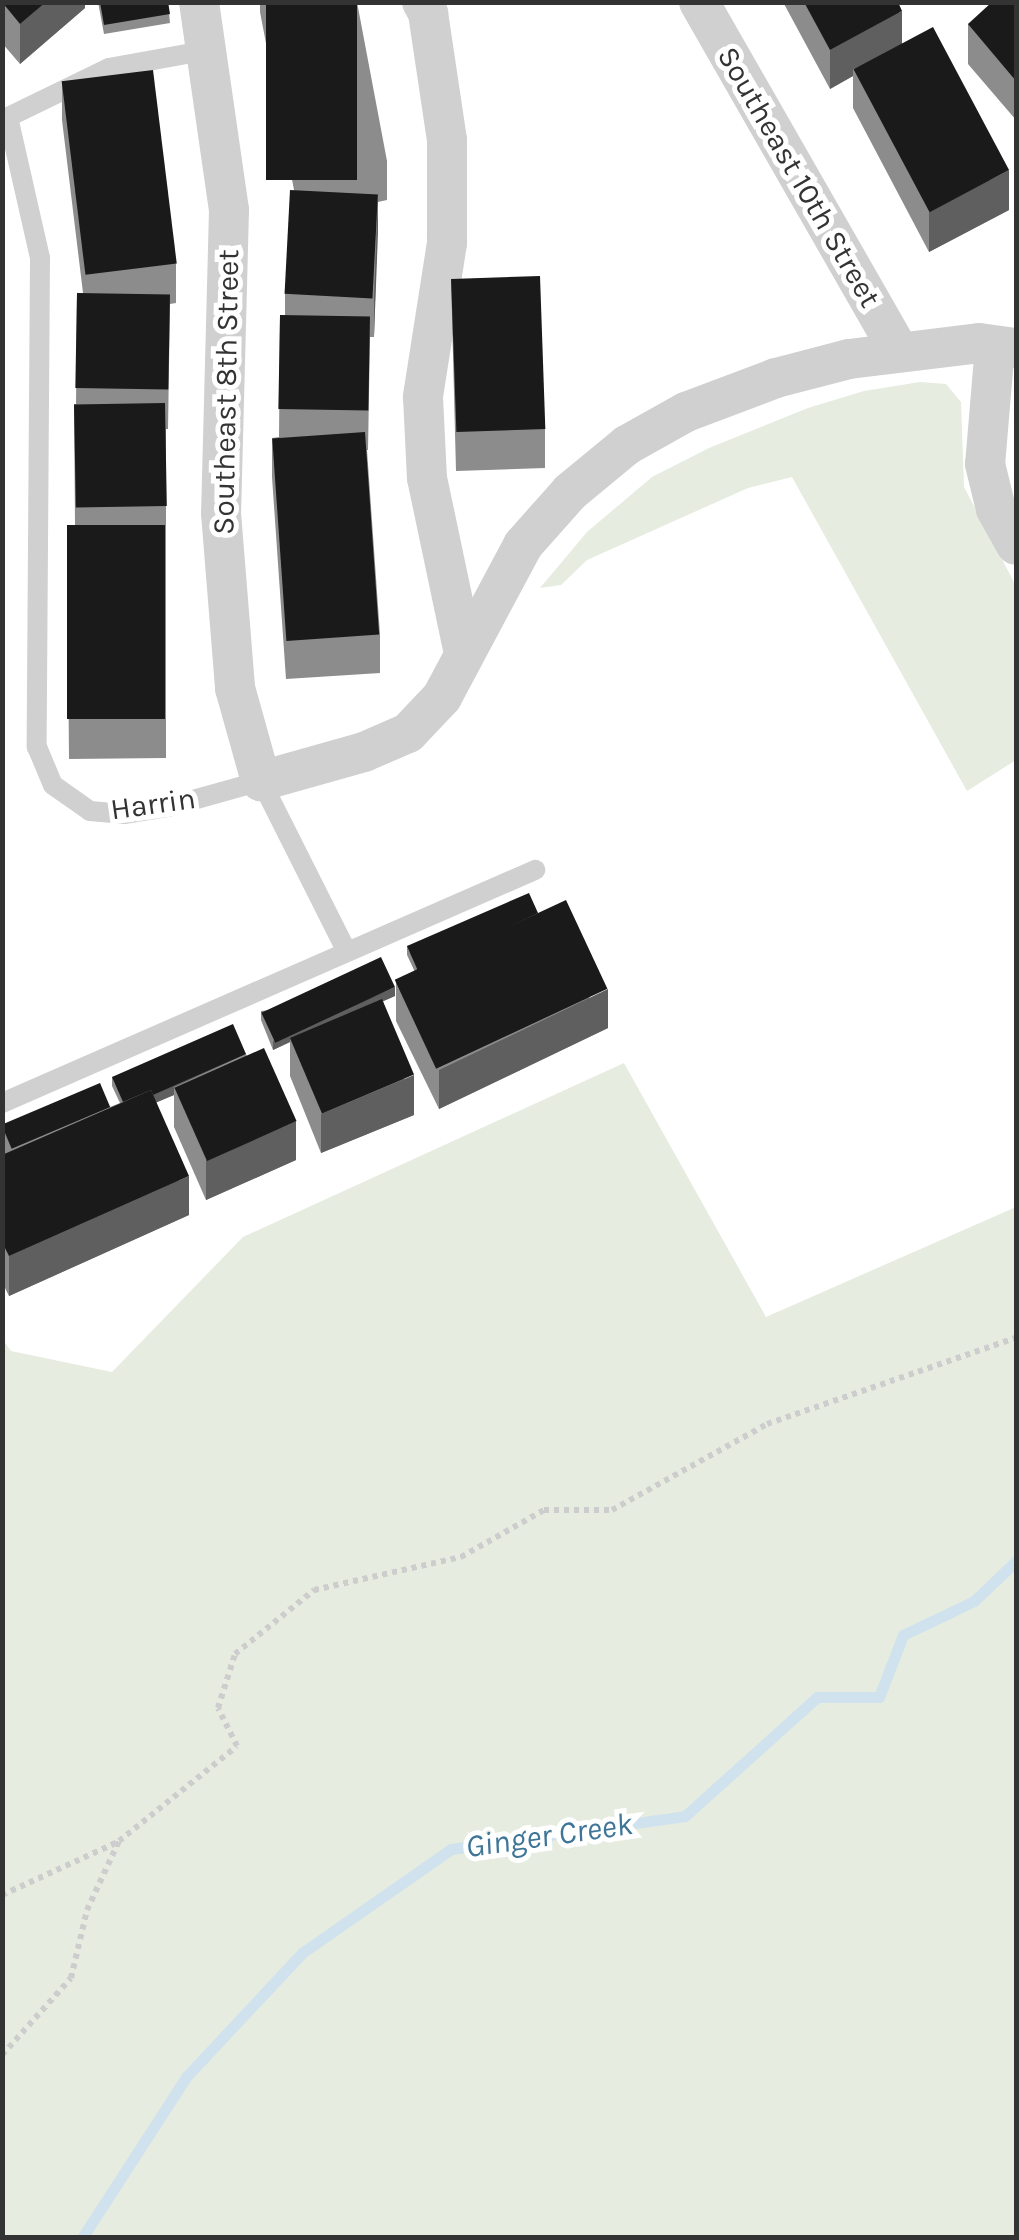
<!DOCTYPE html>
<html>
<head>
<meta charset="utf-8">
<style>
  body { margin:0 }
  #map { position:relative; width:1019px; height:2240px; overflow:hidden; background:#fff; font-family:Karla,sans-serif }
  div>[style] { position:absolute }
  .green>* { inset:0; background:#e6ecdf }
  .stream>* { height:11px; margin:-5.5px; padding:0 5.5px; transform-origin:5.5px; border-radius:5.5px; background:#cfe2ee }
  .path>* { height:6px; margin-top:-3px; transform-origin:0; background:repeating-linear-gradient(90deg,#cdcdcd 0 5px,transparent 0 10px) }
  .lane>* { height:20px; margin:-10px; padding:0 10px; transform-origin:10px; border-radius:10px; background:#d0d0d0 }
  .street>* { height:40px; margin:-20px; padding:0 20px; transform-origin:20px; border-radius:20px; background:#d0d0d0 }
  .wall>* { inset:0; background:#8c8c8c }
  .shaded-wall>* { inset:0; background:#5f5f5f }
  .building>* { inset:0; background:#1a1a1a; transform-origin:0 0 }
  span { translate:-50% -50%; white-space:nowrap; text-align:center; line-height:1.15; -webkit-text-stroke:10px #fff; paint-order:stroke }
  .street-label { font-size:30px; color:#333 }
  .water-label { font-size:32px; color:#3f7597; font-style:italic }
  .frame { position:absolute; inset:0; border:5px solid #333; pointer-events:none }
</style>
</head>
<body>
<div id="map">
  <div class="green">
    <i style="clip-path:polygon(920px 382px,946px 384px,961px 402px,964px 487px,1016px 586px,1016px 760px,967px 791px,792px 477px,748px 488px,587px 560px,561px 585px,540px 588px,587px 532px,652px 477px,709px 448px,808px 408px,864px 391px)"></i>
    <i style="clip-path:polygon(624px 1063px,766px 1317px,1016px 1207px,1016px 2237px,3px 2237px,3px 1340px,11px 1351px,112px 1372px,243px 1237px)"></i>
  </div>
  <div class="stream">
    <i style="left:82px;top:2238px;width:192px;rotate:-57.1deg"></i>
    <i style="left:186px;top:2077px;width:170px;rotate:-46.9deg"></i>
    <i style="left:302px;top:1953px;width:182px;rotate:-34.9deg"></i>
    <i style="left:451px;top:1849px;width:236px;rotate:-8deg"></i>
    <i style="left:685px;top:1816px;width:178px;rotate:-42deg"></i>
    <i style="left:817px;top:1697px;width:62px"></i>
    <i style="left:879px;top:1697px;width:66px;rotate:-68.8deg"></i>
    <i style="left:903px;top:1635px;width:79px;rotate:-25.6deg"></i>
    <i style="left:974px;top:1601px;width:58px;rotate:-43.6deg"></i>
  </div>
  <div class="path">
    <i style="left:2px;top:1895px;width:128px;rotate:-24.6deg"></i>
    <i style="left:2px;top:2055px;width:103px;rotate:-48.1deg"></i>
    <i style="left:71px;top:1978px;width:70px;rotate:-76.8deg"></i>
    <i style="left:87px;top:1910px;width:76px;rotate:-65.1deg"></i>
    <i style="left:119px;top:1841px;width:151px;rotate:-38.8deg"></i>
    <i style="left:237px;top:1746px;width:42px;rotate:-116.6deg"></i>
    <i style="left:218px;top:1708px;width:57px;rotate:-72.5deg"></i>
    <i style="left:235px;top:1654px;width:102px;rotate:-39deg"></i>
    <i style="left:314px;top:1590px;width:151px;rotate:-12.7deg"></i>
    <i style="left:461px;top:1557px;width:95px;rotate:-29.5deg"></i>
    <i style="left:544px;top:1510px;width:68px"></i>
    <i style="left:612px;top:1510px;width:177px;rotate:-29deg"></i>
    <i style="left:767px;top:1424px;width:263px;rotate:-19.1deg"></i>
  </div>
  <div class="lane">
    <i style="left:203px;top:51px;width:96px;rotate:169.7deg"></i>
    <i style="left:109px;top:68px;width:112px;rotate:154.1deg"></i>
    <i style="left:8px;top:117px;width:145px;rotate:77.2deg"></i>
    <i style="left:40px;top:258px;width:489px;rotate:90.4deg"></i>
    <i style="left:37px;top:747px;width:41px;rotate:67.2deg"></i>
    <i style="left:53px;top:785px;width:45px;rotate:35.1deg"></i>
    <i style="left:90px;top:811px;width:34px;rotate:5deg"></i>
    <i style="left:124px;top:814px;width:45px;rotate:-9deg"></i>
    <i style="left:168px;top:807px;width:97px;rotate:-15.6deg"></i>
    <i style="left:261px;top:781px;width:191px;rotate:63.3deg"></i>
    <i style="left:2px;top:1103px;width:582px;rotate:-23.61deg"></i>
  </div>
  <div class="street">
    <i style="left:199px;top:2px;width:210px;rotate:81.8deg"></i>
    <i style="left:229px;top:210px;width:303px;rotate:91.5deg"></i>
    <i style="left:221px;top:513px;width:176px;rotate:85.4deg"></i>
    <i style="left:235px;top:688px;width:97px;rotate:74.4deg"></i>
    <i style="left:261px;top:781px;width:107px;rotate:-15.7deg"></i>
    <i style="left:364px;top:752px;width:48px;rotate:-23.4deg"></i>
    <i style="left:408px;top:733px;width:50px;rotate:-46.6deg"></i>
    <i style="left:442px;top:697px;width:172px;rotate:-61.9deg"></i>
    <i style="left:523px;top:545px;width:71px;rotate:-48.4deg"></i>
    <i style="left:570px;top:492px;width:74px;rotate:-39.5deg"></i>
    <i style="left:627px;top:445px;width:68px;rotate:-29.2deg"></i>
    <i style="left:686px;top:412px;width:96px;rotate:-20.7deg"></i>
    <i style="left:776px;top:378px;width:75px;rotate:-14.6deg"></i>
    <i style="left:849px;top:359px;width:131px;rotate:-7deg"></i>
    <i style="left:979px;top:343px;width:37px;rotate:8deg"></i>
    <i style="left:422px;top:2px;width:13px;rotate:61deg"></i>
    <i style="left:428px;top:13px;width:128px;rotate:81.5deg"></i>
    <i style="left:447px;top:140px;width:103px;rotate:90deg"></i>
    <i style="left:447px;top:243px;width:156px;rotate:98.9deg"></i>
    <i style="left:423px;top:397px;width:81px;rotate:87.2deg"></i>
    <i style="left:427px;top:478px;width:179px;rotate:78.1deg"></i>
    <i style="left:699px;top:2px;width:402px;rotate:60.2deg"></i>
    <i style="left:995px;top:346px;width:118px;rotate:94.8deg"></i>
    <i style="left:985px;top:464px;width:46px;rotate:76.3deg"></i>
    <i style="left:996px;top:509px;width:41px;rotate:60.9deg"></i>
  </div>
  <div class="wall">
    <i style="clip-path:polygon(2px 2px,85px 2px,85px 8px,20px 64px,2px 43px)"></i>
    <i style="clip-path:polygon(98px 2px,168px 2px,170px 23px,104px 34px)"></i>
    <i style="clip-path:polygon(260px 2px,357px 2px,387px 161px,387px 200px,378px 202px,374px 337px,370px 337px,368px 450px,367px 450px,380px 634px,380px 673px,286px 679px,272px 477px,272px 438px,279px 437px,280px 315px,285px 315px,285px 294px,294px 190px,260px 12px)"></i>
    <i style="clip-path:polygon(783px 2px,898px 2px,902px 43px,1009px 210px,929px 252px,853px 108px,853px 76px,830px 89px)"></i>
    <i style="clip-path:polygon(1016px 2px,1016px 120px,968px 64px,968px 24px)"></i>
    <i style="clip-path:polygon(62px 81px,176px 264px,176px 303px,170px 304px,168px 429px,166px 429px,166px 758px,69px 759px,67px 526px,75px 525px,74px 404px,76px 404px,77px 293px,83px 293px,62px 120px)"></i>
    <i style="clip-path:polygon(451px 279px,545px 429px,545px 468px,456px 471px)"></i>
    <i style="clip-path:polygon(538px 913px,608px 1028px,439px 1109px,396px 1021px,396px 982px,415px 972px,407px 955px,407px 946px)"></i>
    <i style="clip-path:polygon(395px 996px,383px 1001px,414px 1115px,321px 1153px,290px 1076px,290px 1042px,273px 1050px,261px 1020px,261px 1011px)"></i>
    <i style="clip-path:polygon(246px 1054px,296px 1160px,206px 1200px,174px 1127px,174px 1095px,156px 1102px,189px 1215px,9px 1296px,2px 1282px,2px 1126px,110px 1107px,120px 1103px,112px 1086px,112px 1077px)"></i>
  </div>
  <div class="shaded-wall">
    <i style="clip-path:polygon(46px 2px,85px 2px,85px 8px,20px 64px,20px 24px)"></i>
    <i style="clip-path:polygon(902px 11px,902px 50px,853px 69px,853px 76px,830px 89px,830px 50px)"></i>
    <i style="clip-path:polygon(1009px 170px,1009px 210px,929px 252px,929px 212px)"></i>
    <i style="clip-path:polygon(378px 194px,378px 233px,374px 337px,374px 298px)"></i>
    <i style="clip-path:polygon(395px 987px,395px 996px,292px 1042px,290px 1037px,290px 1042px,273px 1050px,273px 1041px)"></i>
    <i style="clip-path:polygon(608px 989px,608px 1028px,439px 1109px,439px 1070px)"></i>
    <i style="clip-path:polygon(246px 1054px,174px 1087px,174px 1095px,125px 1116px,125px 1107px)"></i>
    <i style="clip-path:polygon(414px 1075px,414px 1115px,321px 1153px,321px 1114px)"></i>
    <i style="clip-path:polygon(296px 1121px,296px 1160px,206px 1200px,206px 1160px)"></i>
    <i style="clip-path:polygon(189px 1176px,189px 1215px,9px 1296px,9px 1256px)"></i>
  </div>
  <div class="building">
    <i style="clip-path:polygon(2px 2px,46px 2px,20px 24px)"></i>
    <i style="clip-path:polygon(100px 2px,168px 2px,170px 14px,104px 25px)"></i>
    <i style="left:266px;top:2px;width:91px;height:178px"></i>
    <i style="clip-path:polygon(804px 2px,898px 2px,902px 11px,830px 50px)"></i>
    <i style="clip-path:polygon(992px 2px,1016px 2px,1016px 81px,968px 24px)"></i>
    <i style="left:933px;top:27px;width:162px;height:90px;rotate:62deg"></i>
    <i style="left:153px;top:70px;width:195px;height:92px;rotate:83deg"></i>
    <i style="left:290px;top:190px;width:88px;height:104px;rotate:3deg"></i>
    <i style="left:540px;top:276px;width:153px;height:89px;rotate:88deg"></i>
    <i style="left:77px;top:293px;width:93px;height:95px;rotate:1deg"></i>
    <i style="left:280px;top:315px;width:90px;height:94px;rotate:1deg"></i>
    <i style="left:165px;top:403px;width:103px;height:91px;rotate:89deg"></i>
    <i style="left:365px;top:432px;width:203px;height:93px;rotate:86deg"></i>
    <i style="left:165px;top:525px;width:194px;height:98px;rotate:90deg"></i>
    <i style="clip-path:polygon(529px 893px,538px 913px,418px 971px,407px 946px)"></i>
    <i style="left:566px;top:900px;width:98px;height:189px;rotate:65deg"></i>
    <i style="left:381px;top:957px;width:33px;height:132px;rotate:65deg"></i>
    <i style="left:382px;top:999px;width:82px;height:100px;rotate:67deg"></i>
    <i style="clip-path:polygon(233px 1024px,246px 1054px,153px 1095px,151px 1090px,123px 1102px,112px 1077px)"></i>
    <i style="left:264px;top:1048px;width:80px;height:98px;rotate:66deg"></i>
    <i style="left:100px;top:1083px;width:26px;height:107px;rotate:67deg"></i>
    <i style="clip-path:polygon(151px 1090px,189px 1176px,9px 1256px,2px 1242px,2px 1155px)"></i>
  </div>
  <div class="street-label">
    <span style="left:799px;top:177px;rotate:60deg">Southeast 10th Street</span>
    <span style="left:226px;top:392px;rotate:-89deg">Southeast 8th Street</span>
    <span style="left:153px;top:804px;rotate:-8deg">Harrin</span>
  </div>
  <div class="water-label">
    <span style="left:549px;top:1836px;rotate:-8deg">Ginger Creek</span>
  </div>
  <div class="frame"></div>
</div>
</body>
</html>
